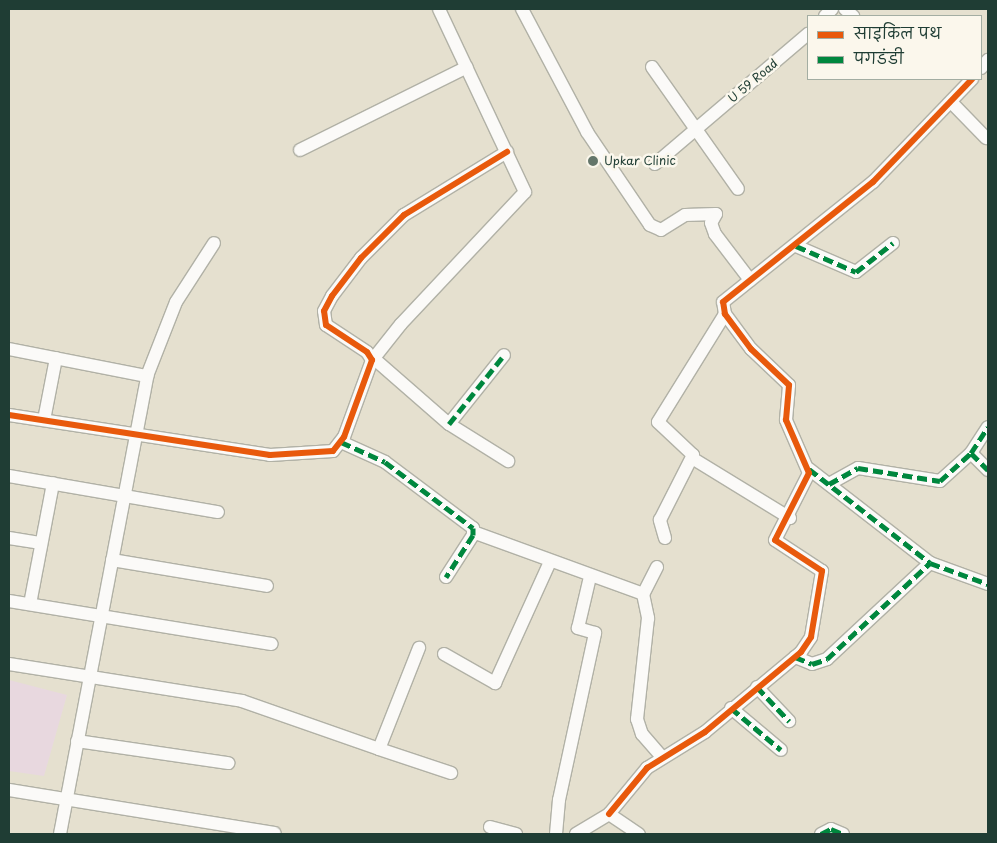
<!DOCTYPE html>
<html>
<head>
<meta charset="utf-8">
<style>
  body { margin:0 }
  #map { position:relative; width:997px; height:843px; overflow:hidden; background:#e5e0cf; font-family:"Playpen Sans","Playpen Sans Deva",sans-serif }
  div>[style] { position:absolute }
  .built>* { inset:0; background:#e8d8df }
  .roads { filter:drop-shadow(1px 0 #b1b1a6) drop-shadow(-1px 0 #b1b1a6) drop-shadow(0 1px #b1b1a6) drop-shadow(0 -1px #b1b1a6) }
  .street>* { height:12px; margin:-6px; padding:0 6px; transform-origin:6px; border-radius:6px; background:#fbfaf8 }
  .quiet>* { height:5px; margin-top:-2.5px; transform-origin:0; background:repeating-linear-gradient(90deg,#00873e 0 10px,transparent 0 15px) }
  .cycleway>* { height:6px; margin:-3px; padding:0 3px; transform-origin:3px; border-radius:3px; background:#e8590c }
  .dots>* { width:14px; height:14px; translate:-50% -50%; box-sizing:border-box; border:2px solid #fbf7ec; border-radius:50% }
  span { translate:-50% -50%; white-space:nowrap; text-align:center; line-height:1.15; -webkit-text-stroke:5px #fbf7ec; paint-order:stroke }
  .street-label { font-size:12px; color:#1f3d34 }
  .poi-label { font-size:12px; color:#1f3d34 }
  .left { translate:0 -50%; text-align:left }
  .frame { position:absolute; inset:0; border:10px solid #1f3d34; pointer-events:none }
  .legend { position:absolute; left:807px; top:15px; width:175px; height:65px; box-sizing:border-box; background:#fbf7ec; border:1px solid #a3ada2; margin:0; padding:6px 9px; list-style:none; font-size:15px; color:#1f3d34 }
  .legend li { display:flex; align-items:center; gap:10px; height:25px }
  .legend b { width:25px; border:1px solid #a3ada2 }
</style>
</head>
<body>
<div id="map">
  <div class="built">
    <i style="clip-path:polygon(9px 680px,67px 695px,44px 776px,9px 771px)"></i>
  </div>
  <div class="roads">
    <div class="street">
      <i style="left:522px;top:9px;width:139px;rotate:62.1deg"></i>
      <i style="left:587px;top:132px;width:112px;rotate:55.9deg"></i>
      <i style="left:650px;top:225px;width:12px;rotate:24deg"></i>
      <i style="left:661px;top:230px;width:28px;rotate:-32deg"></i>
      <i style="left:685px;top:215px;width:31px;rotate:-2deg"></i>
      <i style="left:845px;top:9px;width:11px;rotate:41deg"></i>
      <i style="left:825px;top:16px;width:10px;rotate:-45deg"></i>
      <i style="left:652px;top:67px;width:149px;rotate:54.8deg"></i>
      <i style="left:981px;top:68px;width:11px;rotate:-49deg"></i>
      <i style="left:952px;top:103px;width:49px;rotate:45.8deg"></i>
      <i style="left:300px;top:150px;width:186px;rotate:-26.4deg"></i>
      <i style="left:655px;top:164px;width:201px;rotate:-40.4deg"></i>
      <i style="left:716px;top:214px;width:10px;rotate:119deg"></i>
      <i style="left:711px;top:223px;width:12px;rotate:70deg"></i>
      <i style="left:715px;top:234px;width:58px;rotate:52.7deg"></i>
      <i style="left:796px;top:246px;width:65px;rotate:23.4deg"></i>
      <i style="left:856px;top:272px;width:47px;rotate:-38.1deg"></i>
      <i style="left:9px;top:349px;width:141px;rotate:11.1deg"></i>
      <i style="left:371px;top:356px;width:103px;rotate:41.1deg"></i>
      <i style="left:449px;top:424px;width:70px;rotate:32.1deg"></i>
      <i style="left:374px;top:358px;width:43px;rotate:-51.5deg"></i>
      <i style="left:401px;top:324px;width:181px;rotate:-46.8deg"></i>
      <i style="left:525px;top:192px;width:202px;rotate:-115.2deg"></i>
      <i style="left:9px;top:415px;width:264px;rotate:8.7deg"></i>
      <i style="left:270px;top:455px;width:63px;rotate:-3.6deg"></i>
      <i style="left:333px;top:451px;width:18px;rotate:-52deg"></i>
      <i style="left:344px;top:437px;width:82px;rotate:-70deg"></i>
      <i style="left:372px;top:360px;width:9px;rotate:-122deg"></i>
      <i style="left:367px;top:352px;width:49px;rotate:-146.6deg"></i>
      <i style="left:326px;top:325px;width:14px;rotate:-98deg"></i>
      <i style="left:324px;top:311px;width:17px;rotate:-62deg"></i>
      <i style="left:332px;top:296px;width:48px;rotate:-52.7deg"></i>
      <i style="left:361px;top:258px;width:61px;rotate:-45deg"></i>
      <i style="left:404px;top:215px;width:121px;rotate:-31.5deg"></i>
      <i style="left:44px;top:420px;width:63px;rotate:-79deg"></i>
      <i style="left:449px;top:424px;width:88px;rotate:-51.4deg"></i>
      <i style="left:341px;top:442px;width:48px;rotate:24.4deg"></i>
      <i style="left:385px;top:462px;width:110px;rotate:36.9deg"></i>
      <i style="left:473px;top:528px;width:7px;rotate:90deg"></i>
      <i style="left:473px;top:535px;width:50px;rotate:122.7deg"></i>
      <i style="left:971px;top:453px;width:24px;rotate:45deg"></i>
      <i style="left:692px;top:458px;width:115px;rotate:31.5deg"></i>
      <i style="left:809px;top:469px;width:153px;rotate:37.8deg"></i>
      <i style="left:930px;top:563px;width:62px;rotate:19.9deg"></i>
      <i style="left:9px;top:476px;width:212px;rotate:9.8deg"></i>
      <i style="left:829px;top:484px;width:33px;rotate:-29deg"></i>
      <i style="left:858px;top:468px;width:83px;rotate:9deg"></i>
      <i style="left:940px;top:481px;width:42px;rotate:-42.1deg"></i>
      <i style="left:971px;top:453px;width:31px;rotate:-57deg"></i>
      <i style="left:473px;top:532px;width:181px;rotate:20deg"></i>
      <i style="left:9px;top:538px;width:31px;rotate:9deg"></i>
      <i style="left:665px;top:538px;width:19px;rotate:-106deg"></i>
      <i style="left:660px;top:520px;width:73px;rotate:-63.1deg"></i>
      <i style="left:693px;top:455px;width:48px;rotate:-136.7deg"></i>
      <i style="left:658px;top:422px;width:127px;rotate:-58.2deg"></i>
      <i style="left:112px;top:560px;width:157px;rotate:9.5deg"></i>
      <i style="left:657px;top:567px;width:30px;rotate:117deg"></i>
      <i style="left:643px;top:594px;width:25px;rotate:78deg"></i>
      <i style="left:648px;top:618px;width:102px;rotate:96.2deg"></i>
      <i style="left:637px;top:719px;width:16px;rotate:72deg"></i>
      <i style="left:642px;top:734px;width:29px;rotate:49deg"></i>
      <i style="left:9px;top:601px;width:266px;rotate:9.3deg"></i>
      <i style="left:30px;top:604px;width:123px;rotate:-79.2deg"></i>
      <i style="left:444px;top:654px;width:59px;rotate:29.6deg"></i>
      <i style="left:495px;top:683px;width:133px;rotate:-65.6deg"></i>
      <i style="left:795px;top:657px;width:18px;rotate:22deg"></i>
      <i style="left:812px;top:664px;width:16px;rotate:-18deg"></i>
      <i style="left:827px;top:659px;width:141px;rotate:-43deg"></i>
      <i style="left:9px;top:664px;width:236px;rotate:9deg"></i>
      <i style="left:242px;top:701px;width:145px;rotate:19.3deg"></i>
      <i style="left:379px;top:749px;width:109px;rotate:-68.4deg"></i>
      <i style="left:757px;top:687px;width:47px;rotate:46.7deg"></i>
      <i style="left:731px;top:708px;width:65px;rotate:40deg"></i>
      <i style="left:77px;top:741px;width:153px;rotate:8.3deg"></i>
      <i style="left:379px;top:749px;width:76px;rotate:18.4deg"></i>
      <i style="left:9px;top:790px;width:269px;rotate:9.2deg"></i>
      <i style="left:609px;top:814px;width:60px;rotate:-50.4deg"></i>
      <i style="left:647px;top:768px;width:68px;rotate:-31.8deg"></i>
      <i style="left:705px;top:732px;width:125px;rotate:-39.8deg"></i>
      <i style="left:801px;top:652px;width:18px;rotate:-56deg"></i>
      <i style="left:811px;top:637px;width:67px;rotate:-80.5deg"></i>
      <i style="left:822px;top:571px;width:56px;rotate:-146.6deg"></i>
      <i style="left:775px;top:540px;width:75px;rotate:-63.1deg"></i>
      <i style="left:809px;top:473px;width:58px;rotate:-113.5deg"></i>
      <i style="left:786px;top:420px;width:35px;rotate:-85deg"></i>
      <i style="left:789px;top:385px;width:52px;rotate:-136.5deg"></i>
      <i style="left:751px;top:349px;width:44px;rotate:-126.6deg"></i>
      <i style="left:725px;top:314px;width:12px;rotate:-99deg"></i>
      <i style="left:723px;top:302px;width:192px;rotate:-38.7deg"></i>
      <i style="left:873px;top:182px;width:143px;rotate:-46.1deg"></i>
      <i style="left:490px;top:827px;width:27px;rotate:15deg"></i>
      <i style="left:60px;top:834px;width:466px;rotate:-79.2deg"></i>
      <i style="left:147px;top:376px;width:79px;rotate:-68.6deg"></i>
      <i style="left:176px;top:302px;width:70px;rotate:-57.2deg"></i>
      <i style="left:556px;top:834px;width:34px;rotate:-85deg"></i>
      <i style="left:559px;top:800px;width:171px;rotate:-77.8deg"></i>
      <i style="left:595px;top:633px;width:18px;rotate:-164deg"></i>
      <i style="left:578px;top:628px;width:52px;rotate:-76.8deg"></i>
      <i style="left:576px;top:834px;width:39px;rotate:-31deg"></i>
      <i style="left:609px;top:814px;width:36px;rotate:34deg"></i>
      <i style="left:821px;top:834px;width:11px;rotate:-27deg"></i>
      <i style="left:831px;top:829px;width:13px;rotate:23deg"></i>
    </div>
  </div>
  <div class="quiet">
    <i style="left:796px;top:246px;width:65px;rotate:23.4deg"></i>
    <i style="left:856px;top:272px;width:47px;rotate:-38.1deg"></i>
    <i style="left:449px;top:424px;width:88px;rotate:-51.4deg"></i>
    <i style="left:341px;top:442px;width:48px;rotate:24.4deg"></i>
    <i style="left:385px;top:462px;width:110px;rotate:36.9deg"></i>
    <i style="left:473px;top:528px;width:7px;rotate:90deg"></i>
    <i style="left:473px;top:535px;width:50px;rotate:122.7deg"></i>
    <i style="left:971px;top:453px;width:24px;rotate:45deg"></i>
    <i style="left:809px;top:469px;width:153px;rotate:37.8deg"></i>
    <i style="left:930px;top:563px;width:62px;rotate:19.9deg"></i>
    <i style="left:829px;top:484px;width:33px;rotate:-29deg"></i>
    <i style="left:858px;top:468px;width:83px;rotate:9deg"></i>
    <i style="left:940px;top:481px;width:42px;rotate:-42.1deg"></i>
    <i style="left:971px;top:453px;width:31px;rotate:-57deg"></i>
    <i style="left:795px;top:657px;width:18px;rotate:22deg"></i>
    <i style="left:812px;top:664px;width:16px;rotate:-18deg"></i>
    <i style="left:827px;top:659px;width:141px;rotate:-43deg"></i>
    <i style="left:757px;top:687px;width:47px;rotate:46.7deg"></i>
    <i style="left:731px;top:708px;width:65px;rotate:40deg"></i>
    <i style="left:821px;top:834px;width:11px;rotate:-27deg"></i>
    <i style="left:831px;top:829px;width:13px;rotate:23deg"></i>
  </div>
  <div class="cycleway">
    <i style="left:9px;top:415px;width:264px;rotate:8.7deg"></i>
    <i style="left:270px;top:455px;width:63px;rotate:-3.6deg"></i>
    <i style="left:333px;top:451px;width:18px;rotate:-52deg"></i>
    <i style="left:344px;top:437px;width:82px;rotate:-70deg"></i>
    <i style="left:372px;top:360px;width:9px;rotate:-122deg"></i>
    <i style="left:367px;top:352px;width:49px;rotate:-146.6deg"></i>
    <i style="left:326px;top:325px;width:14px;rotate:-98deg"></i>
    <i style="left:324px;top:311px;width:17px;rotate:-62deg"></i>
    <i style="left:332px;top:296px;width:48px;rotate:-52.7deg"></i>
    <i style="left:361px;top:258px;width:61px;rotate:-45deg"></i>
    <i style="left:404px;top:215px;width:121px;rotate:-31.5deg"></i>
    <i style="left:609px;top:814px;width:60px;rotate:-50.4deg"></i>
    <i style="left:647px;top:768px;width:68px;rotate:-31.8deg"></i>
    <i style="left:705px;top:732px;width:125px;rotate:-39.8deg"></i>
    <i style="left:801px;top:652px;width:18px;rotate:-56deg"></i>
    <i style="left:811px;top:637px;width:67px;rotate:-80.5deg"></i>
    <i style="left:822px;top:571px;width:56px;rotate:-146.6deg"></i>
    <i style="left:775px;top:540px;width:75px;rotate:-63.1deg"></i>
    <i style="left:809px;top:473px;width:58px;rotate:-113.5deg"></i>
    <i style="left:786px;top:420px;width:35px;rotate:-85deg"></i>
    <i style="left:789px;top:385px;width:52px;rotate:-136.5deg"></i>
    <i style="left:751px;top:349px;width:44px;rotate:-126.6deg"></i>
    <i style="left:725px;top:314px;width:12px;rotate:-99deg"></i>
    <i style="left:723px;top:302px;width:192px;rotate:-38.7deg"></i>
    <i style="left:873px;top:182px;width:143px;rotate:-46.1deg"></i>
  </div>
  <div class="dots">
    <i style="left:593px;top:161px;background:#64766a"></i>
  </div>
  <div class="street-label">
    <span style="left:753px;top:81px;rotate:-40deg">U 59 Road</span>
  </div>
  <div class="poi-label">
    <span class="left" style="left:604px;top:161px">Upkar Clinic</span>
  </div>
  <div class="frame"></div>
  <ul class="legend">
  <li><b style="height:6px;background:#e8590c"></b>साइकिल पथ</li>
  <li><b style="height:6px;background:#00873e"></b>पगडंडी</li>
  </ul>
</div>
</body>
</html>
